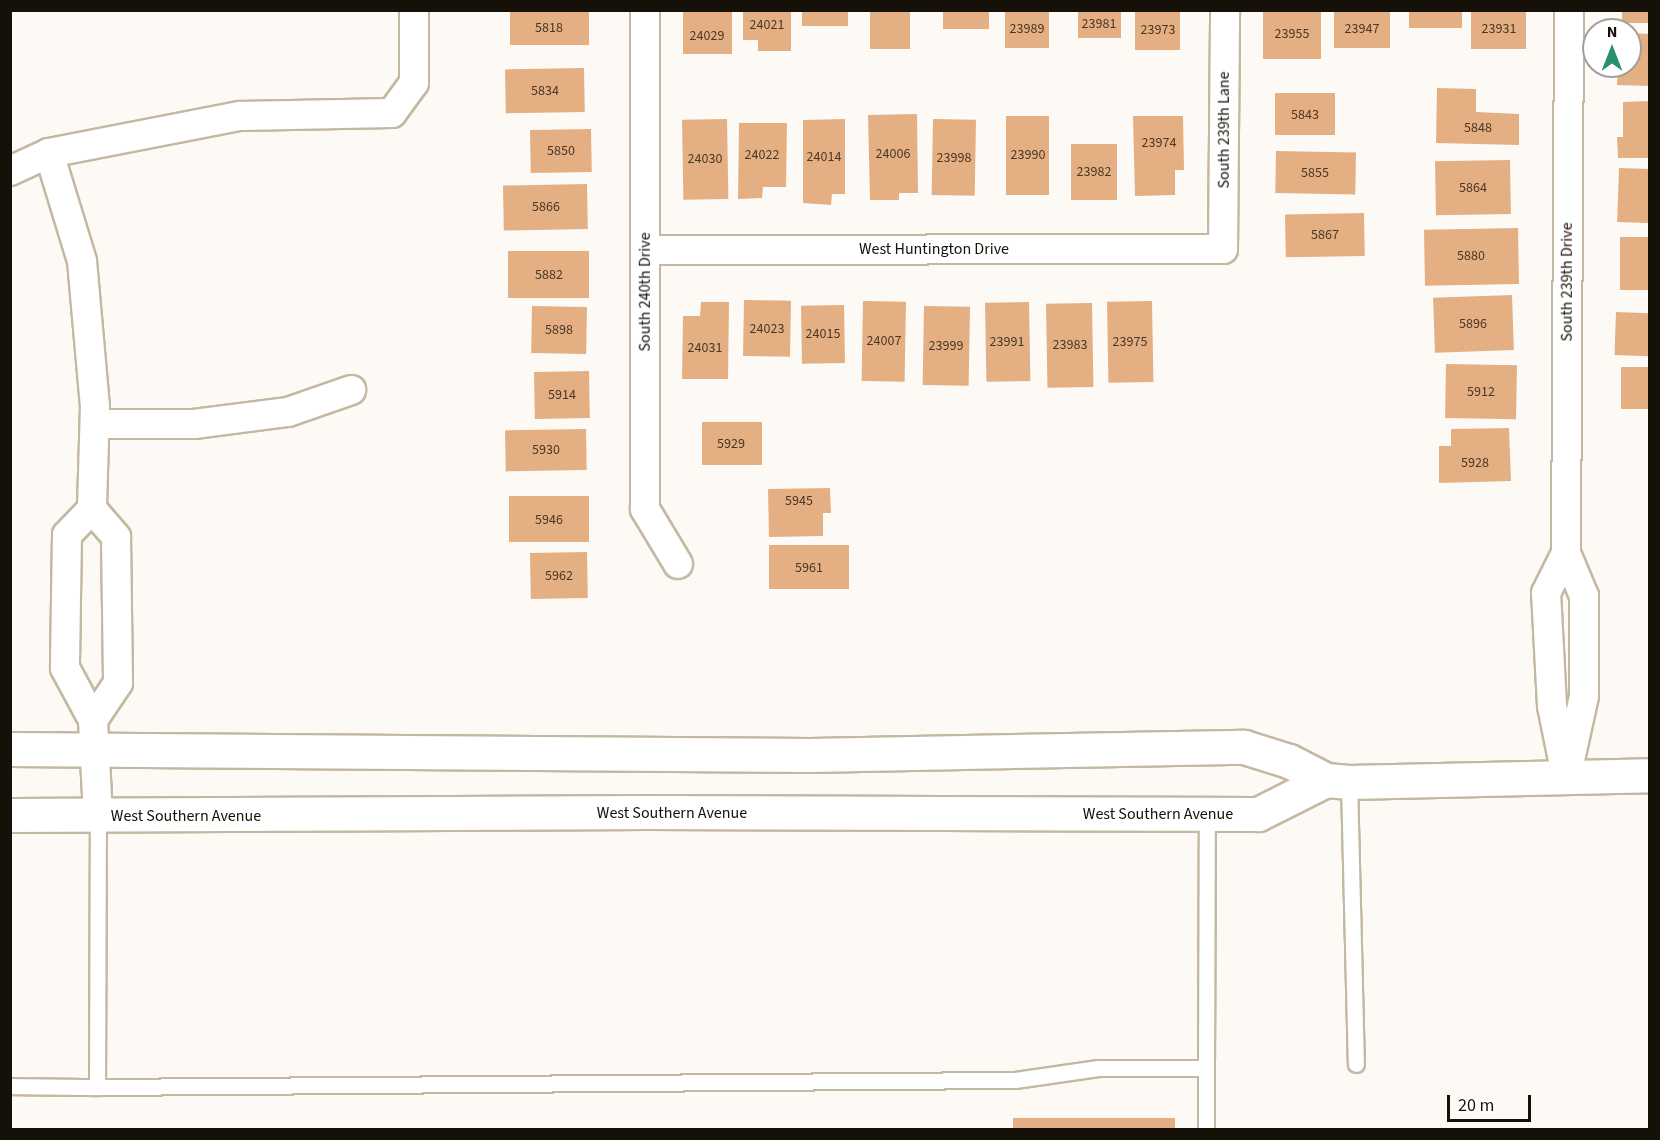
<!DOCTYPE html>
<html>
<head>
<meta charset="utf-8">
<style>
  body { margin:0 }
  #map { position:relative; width:1660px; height:1140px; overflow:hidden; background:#fdfaf6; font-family:"Source Sans 3",sans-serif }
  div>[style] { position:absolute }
  .building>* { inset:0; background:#e4af82; transform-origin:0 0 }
  .roads { filter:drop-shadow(2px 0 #c5b8a2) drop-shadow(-2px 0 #c5b8a2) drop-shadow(0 2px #c5b8a2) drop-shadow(0 -2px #c5b8a2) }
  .service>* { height:15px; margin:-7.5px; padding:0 7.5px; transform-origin:7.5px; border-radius:7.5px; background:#fff }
  .minor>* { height:28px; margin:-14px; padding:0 14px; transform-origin:14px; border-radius:14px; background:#fff }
  .secondary>* { height:33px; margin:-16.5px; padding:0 16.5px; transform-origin:16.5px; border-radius:16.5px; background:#fff }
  span { translate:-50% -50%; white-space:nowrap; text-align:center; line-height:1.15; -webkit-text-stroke:5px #fff; paint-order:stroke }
  .number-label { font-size:14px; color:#493826 }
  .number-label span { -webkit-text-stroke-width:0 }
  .street-label { font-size:16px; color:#151008 }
  .frame { position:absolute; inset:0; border:12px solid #151008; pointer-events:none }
  .north { position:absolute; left:1582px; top:18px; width:60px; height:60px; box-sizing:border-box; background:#fff; border:2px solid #a19f9c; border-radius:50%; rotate:0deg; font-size:16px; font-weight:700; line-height:24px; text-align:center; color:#151008 }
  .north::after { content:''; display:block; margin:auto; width:21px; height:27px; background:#29906d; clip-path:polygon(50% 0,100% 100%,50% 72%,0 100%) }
  .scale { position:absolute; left:1447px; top:1095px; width:84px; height:27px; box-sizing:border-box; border:3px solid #151008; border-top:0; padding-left:8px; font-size:18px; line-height:21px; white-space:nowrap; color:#151008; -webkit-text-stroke:4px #fff; paint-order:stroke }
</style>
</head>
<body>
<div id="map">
  <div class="building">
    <i style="left:510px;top:10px;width:79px;height:35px"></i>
    <i style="left:683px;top:10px;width:49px;height:44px"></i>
    <i style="clip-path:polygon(743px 10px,791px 10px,791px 51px,758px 51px,758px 40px,743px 40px)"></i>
    <i style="left:802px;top:10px;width:46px;height:16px"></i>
    <i style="left:870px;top:10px;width:40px;height:39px"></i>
    <i style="left:943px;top:10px;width:46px;height:19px"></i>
    <i style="left:1005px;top:10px;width:44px;height:38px"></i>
    <i style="left:1078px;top:10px;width:43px;height:28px"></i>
    <i style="left:1135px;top:10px;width:45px;height:40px"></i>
    <i style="left:1263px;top:10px;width:58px;height:49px"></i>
    <i style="left:1334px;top:10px;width:56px;height:38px"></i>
    <i style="left:1409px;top:10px;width:53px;height:18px"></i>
    <i style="left:1471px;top:10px;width:55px;height:39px"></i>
    <i style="left:1622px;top:10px;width:28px;height:13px"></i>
    <i style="clip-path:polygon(1630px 33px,1650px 34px,1650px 86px,1617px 85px,1618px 66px,1630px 66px)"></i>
    <i style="left:584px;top:68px;width:44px;height:79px;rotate:89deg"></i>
    <i style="clip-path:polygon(1437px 88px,1476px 89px,1476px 112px,1519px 114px,1519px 145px,1436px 143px)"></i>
    <i style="left:1335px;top:93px;width:42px;height:60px;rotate:90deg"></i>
    <i style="clip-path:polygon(1650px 101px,1650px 158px,1618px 158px,1617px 137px,1623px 137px,1623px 102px)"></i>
    <i style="clip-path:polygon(917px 114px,918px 193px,899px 193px,899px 200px,870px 200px,868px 115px)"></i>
    <i style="left:1006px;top:116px;width:43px;height:79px"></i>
    <i style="clip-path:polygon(1133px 116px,1183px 116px,1184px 170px,1175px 170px,1175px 195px,1135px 196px)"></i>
    <i style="left:727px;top:119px;width:80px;height:45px;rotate:89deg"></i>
    <i style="clip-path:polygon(845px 119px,845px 194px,832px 194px,831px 205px,803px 203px,803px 120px)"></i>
    <i style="left:933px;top:119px;width:43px;height:76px;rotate:1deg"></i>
    <i style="clip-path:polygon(739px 123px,787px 123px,786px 187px,763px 187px,762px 198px,738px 199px)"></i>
    <i style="left:591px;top:129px;width:43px;height:61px;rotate:89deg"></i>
    <i style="left:1071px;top:144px;width:46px;height:56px"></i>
    <i style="left:1276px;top:151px;width:80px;height:42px;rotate:1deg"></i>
    <i style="left:1510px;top:160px;width:54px;height:75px;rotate:89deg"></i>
    <i style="left:1619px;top:168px;width:31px;height:54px;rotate:2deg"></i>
    <i style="left:587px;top:184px;width:45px;height:84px;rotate:89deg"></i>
    <i style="left:1364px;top:213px;width:43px;height:79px;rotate:89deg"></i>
    <i style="left:1518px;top:228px;width:56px;height:94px;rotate:89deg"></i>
    <i style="left:1620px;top:237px;width:30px;height:53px"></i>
    <i style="left:589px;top:251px;width:47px;height:81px;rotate:90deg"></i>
    <i style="left:1512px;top:295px;width:55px;height:79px;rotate:88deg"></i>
    <i style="left:744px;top:300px;width:47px;height:56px;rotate:1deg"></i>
    <i style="left:863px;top:301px;width:43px;height:80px;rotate:1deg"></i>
    <i style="left:1152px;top:301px;width:81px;height:45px;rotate:89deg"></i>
    <i style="clip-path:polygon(701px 302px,729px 302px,728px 379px,682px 379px,683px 316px,700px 316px)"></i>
    <i style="left:1029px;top:302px;width:79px;height:44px;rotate:89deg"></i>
    <i style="left:1092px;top:303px;width:84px;height:46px;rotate:89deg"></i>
    <i style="left:844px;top:305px;width:58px;height:43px;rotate:89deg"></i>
    <i style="left:532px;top:306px;width:55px;height:47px;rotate:1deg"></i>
    <i style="left:924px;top:306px;width:46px;height:79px;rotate:1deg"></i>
    <i style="left:1616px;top:312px;width:34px;height:43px;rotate:2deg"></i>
    <i style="left:1446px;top:364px;width:71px;height:54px;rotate:1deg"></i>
    <i style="left:1621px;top:367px;width:29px;height:42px"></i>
    <i style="left:589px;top:371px;width:47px;height:55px;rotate:89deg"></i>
    <i style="left:702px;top:422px;width:60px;height:43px"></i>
    <i style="clip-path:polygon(1509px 428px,1511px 481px,1439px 483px,1439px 446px,1451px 446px,1451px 429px)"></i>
    <i style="left:586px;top:429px;width:41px;height:81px;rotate:89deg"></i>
    <i style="clip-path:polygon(830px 488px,831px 513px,823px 513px,823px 536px,769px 537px,768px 489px)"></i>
    <i style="left:589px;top:496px;width:46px;height:80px;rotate:90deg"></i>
    <i style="left:849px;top:545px;width:44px;height:80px;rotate:90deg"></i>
    <i style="left:587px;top:552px;width:46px;height:57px;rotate:89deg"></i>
    <i style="left:1013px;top:1118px;width:162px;height:12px"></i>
  </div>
  <div class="roads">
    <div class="service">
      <i style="left:1349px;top:782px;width:282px;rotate:88.6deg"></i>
      <i style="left:1206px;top:1068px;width:62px;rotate:90deg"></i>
      <i style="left:10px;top:1086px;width:87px;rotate:0.7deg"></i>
      <i style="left:97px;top:1087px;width:271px;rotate:-89.8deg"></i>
      <i style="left:97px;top:1087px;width:918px;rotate:-0.44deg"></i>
      <i style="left:1015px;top:1080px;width:84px;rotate:-8.2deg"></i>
      <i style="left:1098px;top:1068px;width:108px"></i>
      <i style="left:1206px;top:1068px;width:254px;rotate:-89.8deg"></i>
    </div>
    <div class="minor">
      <i style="left:645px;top:10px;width:499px;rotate:90deg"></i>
      <i style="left:645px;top:509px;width:64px;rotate:59deg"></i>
      <i style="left:49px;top:153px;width:113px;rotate:73deg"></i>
      <i style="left:82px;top:261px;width:146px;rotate:84.9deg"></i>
      <i style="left:95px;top:406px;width:103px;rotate:91.7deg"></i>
      <i style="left:92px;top:509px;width:36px;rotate:134deg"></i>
      <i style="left:67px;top:535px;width:133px;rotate:90.9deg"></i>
      <i style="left:65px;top:668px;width:59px;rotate:61.7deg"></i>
      <i style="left:93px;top:720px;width:96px;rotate:87deg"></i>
      <i style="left:10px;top:171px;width:43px;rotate:-24.8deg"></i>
      <i style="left:49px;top:153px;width:195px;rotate:-11deg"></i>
      <i style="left:240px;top:116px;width:152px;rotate:-1.1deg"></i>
      <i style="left:392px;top:113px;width:37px;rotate:-54deg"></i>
      <i style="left:414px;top:83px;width:73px;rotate:-90deg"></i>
      <i style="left:645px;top:250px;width:578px;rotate:-0.1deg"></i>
      <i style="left:1223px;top:249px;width:239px;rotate:-89.5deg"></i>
      <i style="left:95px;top:424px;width:99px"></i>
      <i style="left:194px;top:424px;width:95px;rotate:-7.3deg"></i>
      <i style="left:288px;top:412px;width:67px;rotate:-19.2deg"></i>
      <i style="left:92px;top:509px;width:37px;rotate:49deg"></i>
      <i style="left:116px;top:537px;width:146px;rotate:89.2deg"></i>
      <i style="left:118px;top:683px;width:45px;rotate:124deg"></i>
      <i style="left:1565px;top:770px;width:65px;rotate:-101.5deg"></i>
      <i style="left:1552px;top:706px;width:113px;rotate:-93deg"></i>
      <i style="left:1546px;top:593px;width:45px;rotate:-63.4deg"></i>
      <i style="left:1566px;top:778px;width:84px;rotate:-77.6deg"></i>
      <i style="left:1584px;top:696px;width:100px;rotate:-90deg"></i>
      <i style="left:1584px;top:596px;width:47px;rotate:-112.7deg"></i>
      <i style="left:1566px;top:553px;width:543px;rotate:-89.68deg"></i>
    </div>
    <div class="secondary">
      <i style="left:10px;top:749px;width:800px;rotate:0.43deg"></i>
      <i style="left:810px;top:755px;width:434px;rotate:-1.1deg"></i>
      <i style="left:1244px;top:747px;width:47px;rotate:17.3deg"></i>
      <i style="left:1289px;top:761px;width:42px;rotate:27.2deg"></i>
      <i style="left:1326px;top:780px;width:23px;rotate:5deg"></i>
      <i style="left:1349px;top:782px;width:301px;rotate:-1.3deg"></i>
      <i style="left:10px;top:815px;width:636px;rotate:-0.27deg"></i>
      <i style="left:646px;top:812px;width:612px;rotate:0.19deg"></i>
      <i style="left:1258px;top:814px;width:76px;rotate:-26.6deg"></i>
    </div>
  </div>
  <div class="number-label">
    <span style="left:1099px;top:24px">23981</span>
    <span style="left:767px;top:25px">24021</span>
    <span style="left:549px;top:28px">5818</span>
    <span style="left:1027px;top:29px">23989</span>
    <span style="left:1362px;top:29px">23947</span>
    <span style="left:1499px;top:29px">23931</span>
    <span style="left:1158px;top:30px">23973</span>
    <span style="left:1292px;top:34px">23955</span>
    <span style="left:707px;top:36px">24029</span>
    <span style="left:545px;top:91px">5834</span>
    <span style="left:1305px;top:115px">5843</span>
    <span style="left:1478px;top:128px">5848</span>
    <span style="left:1159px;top:143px">23974</span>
    <span style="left:561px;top:151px">5850</span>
    <span style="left:893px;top:154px">24006</span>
    <span style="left:762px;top:155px">24022</span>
    <span style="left:1028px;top:155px">23990</span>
    <span style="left:824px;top:157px">24014</span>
    <span style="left:954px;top:158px">23998</span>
    <span style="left:705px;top:159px">24030</span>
    <span style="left:1094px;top:172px">23982</span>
    <span style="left:1315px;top:173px">5855</span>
    <span style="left:1473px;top:188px">5864</span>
    <span style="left:546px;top:207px">5866</span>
    <span style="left:1325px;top:235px">5867</span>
    <span style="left:1471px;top:256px">5880</span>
    <span style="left:549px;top:275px">5882</span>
    <span style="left:1473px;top:324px">5896</span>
    <span style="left:767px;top:329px">24023</span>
    <span style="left:559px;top:330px">5898</span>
    <span style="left:823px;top:334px">24015</span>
    <span style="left:884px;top:341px">24007</span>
    <span style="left:1007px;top:342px">23991</span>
    <span style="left:1130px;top:342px">23975</span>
    <span style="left:1070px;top:345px">23983</span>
    <span style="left:946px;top:346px">23999</span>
    <span style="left:705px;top:348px">24031</span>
    <span style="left:1481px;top:392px">5912</span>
    <span style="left:562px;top:395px">5914</span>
    <span style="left:731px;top:444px">5929</span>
    <span style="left:546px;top:450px">5930</span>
    <span style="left:1475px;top:463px">5928</span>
    <span style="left:799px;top:501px">5945</span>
    <span style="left:549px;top:520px">5946</span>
    <span style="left:809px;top:568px">5961</span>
    <span style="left:559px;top:576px">5962</span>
  </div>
  <div class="street-label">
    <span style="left:1224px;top:130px;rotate:-90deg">South 239th Lane</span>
    <span style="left:934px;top:249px">West Huntington Drive</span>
    <span style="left:1567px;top:282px;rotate:-90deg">South 239th Drive</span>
    <span style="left:645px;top:292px;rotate:-90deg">South 240th Drive</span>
    <span style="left:672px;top:813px">West Southern Avenue</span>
    <span style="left:1158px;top:814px">West Southern Avenue</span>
    <span style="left:186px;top:816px">West Southern Avenue</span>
  </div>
  <div class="frame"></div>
  <div class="north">N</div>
  <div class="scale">20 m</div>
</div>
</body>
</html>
